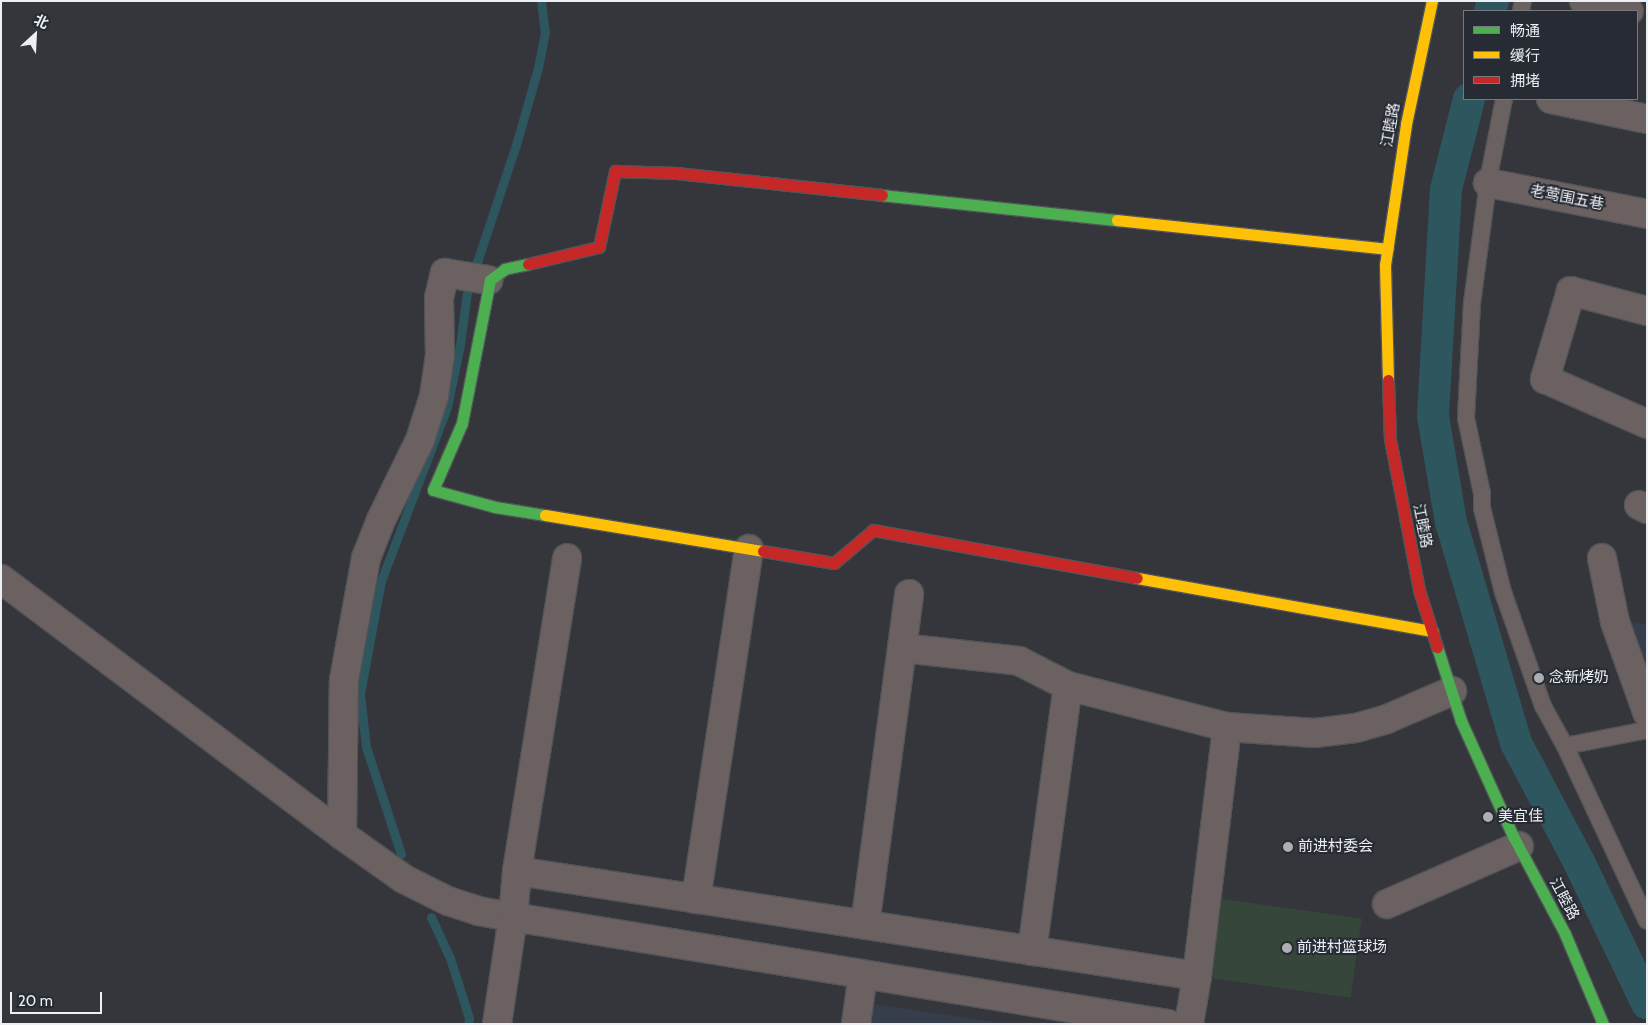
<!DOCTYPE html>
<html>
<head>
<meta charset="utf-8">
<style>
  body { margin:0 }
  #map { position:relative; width:1648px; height:1025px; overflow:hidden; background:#34363b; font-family:Cabin,"Noto Sans SC",sans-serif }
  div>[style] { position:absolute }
  .built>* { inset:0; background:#373e4b }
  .green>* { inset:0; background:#36463a; transform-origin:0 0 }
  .stream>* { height:9px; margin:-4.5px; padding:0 4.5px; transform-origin:4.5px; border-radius:4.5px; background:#2e565e }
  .canal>* { height:32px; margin:-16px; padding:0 16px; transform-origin:16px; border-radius:16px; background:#2e565e }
  .roads { filter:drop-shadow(1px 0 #525458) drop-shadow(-1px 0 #525458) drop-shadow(0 1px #525458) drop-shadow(0 -1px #525458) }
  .lane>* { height:16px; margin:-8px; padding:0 8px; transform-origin:8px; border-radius:8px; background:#6b6160 }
  .street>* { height:28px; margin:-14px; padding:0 14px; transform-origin:14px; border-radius:14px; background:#6b6160 }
  .fast>* { height:11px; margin:-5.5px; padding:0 5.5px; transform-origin:5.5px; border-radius:5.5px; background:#4caf50 }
  .slow>* { height:11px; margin:-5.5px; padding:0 5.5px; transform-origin:5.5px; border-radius:5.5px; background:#ffc107 }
  .jam>* { height:11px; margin:-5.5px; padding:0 5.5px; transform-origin:5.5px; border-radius:5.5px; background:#c62828 }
  .dots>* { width:14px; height:14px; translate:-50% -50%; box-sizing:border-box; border:2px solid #272b33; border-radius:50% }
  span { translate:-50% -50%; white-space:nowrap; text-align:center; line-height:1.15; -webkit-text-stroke:4px #272b33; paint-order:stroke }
  .street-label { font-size:15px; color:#eceff4 }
  .poi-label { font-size:15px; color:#eceff4 }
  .left { translate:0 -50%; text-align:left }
  .frame { position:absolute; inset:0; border:2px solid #eceff4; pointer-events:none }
  .legend { position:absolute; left:1463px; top:10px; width:175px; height:90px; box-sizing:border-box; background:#272b33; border:1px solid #767980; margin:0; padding:6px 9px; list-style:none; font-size:15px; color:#eceff4 }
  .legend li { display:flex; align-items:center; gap:10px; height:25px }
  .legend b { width:25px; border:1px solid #767980 }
  .north { position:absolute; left:10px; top:10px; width:50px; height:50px; -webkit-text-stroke:4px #272b33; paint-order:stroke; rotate:25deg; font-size:14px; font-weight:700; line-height:20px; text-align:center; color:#eceff4 }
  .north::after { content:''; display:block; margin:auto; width:18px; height:22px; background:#eceff4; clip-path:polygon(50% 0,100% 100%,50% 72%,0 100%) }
  .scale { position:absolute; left:10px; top:992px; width:92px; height:22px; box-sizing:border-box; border:2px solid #eceff4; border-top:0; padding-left:6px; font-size:15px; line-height:18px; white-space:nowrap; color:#eceff4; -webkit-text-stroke:4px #272b33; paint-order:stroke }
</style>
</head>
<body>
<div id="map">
  <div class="built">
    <i style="clip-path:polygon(1628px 622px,1647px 624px,1647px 706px)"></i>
    <i style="clip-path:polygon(873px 1004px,1008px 1024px,870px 1024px)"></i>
  </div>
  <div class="green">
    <i style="left:1222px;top:899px;width:141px;height:80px;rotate:8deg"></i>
  </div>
  <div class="stream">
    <i style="left:401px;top:854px;width:113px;rotate:-108.1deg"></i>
    <i style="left:366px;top:747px;width:53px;rotate:-96.5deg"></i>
    <i style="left:360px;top:694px;width:115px;rotate:-79.5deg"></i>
    <i style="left:381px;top:581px;width:186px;rotate:-69.2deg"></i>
    <i style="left:447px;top:407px;width:63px;rotate:-78.2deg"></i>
    <i style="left:460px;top:345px;width:53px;rotate:-82.5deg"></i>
    <i style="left:467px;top:292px;width:155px;rotate:-71.6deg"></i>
    <i style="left:516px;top:145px;width:80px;rotate:-74.1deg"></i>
    <i style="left:538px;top:68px;width:36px;rotate:-79deg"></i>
    <i style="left:545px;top:33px;width:32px;rotate:-97deg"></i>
    <i style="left:431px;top:917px;width:45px;rotate:65.1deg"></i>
    <i style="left:450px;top:958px;width:63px;rotate:72.4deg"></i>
    <i style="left:469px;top:1018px;width:6px;rotate:99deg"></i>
  </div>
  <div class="canal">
    <i style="left:1490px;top:11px;width:10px;rotate:-73deg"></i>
    <i style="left:1469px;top:99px;width:93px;rotate:104.3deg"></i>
    <i style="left:1446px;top:189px;width:227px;rotate:93.3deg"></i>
    <i style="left:1433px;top:416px;width:108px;rotate:80.4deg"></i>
    <i style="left:1451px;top:522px;width:230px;rotate:73.6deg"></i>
    <i style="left:1516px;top:743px;width:135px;rotate:62.1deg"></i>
    <i style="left:1579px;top:862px;width:157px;rotate:64.3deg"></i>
  </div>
  <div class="roads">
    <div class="lane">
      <i style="left:1521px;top:11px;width:10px;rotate:-79deg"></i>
      <i style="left:1504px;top:99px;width:78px;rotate:101deg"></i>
      <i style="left:1489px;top:176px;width:128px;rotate:97.6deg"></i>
      <i style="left:1472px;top:303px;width:115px;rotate:93deg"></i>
      <i style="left:1466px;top:418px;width:77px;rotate:78deg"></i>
      <i style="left:1482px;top:493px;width:15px;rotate:90deg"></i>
      <i style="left:1482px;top:508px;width:87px;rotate:76deg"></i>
      <i style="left:1503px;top:592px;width:121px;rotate:70.7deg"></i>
      <i style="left:1543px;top:706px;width:46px;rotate:61.2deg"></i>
      <i style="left:1565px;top:746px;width:193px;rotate:64.9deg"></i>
      <i style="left:1565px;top:746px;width:84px;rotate:-11deg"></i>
    </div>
    <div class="street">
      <i style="left:1584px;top:1px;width:46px;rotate:12.5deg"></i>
      <i style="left:1551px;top:99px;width:98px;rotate:11.8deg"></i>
      <i style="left:1488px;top:183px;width:162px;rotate:11deg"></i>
      <i style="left:1647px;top:311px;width:79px;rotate:-165.3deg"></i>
      <i style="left:1571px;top:291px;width:92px;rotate:106.5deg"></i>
      <i style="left:1545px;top:379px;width:111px;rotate:23.8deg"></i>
      <i style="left:1639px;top:505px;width:9px;rotate:27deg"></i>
      <i style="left:1602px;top:558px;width:65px;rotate:78.5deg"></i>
      <i style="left:1615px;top:622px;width:96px;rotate:70.4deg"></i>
      <i style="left:1px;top:579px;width:426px;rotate:36.9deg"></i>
      <i style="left:342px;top:835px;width:76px;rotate:35.4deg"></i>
      <i style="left:404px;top:879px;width:49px;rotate:26.6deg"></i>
      <i style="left:448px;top:901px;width:32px;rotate:18deg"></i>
      <i style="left:478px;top:911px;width:36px;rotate:10deg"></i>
      <i style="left:513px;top:917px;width:664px;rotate:9.28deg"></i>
      <i style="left:902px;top:648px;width:118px;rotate:6.3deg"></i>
      <i style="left:1019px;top:661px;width:55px;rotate:27deg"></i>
      <i style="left:342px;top:835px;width:155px;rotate:-89.3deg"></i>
      <i style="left:344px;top:680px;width:124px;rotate:-79.8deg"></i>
      <i style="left:366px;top:558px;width:41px;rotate:-68.5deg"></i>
      <i style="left:381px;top:520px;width:89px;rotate:-64deg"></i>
      <i style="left:420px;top:440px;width:46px;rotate:-72.3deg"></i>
      <i style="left:434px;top:396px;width:41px;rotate:-81.7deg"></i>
      <i style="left:440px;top:355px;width:57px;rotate:-91deg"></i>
      <i style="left:439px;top:298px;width:26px;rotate:-77deg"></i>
      <i style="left:445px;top:273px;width:44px;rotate:9.2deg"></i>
      <i style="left:517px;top:871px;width:688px;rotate:8.78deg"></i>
      <i style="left:1197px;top:976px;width:49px;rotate:99.5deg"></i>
      <i style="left:696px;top:899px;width:354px;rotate:-81.4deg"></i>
      <i style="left:1387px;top:904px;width:144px;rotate:-23.7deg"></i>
      <i style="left:865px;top:925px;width:334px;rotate:-82.4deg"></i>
      <i style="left:1032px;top:951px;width:267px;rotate:-82.3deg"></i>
      <i style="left:1068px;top:686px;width:164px;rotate:14.5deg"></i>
      <i style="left:1197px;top:976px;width:251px;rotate:-83.1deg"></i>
      <i style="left:1227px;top:727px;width:88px;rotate:3.9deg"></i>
      <i style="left:1315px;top:733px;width:41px;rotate:-7deg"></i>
      <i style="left:1356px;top:728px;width:32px;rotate:-16deg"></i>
      <i style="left:1387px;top:719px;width:71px;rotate:-23.3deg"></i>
      <i style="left:497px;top:1024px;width:108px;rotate:-81.5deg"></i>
      <i style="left:513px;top:917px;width:46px;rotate:-85deg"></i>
      <i style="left:517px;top:871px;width:317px;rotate:-80.9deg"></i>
      <i style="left:856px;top:1024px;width:50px;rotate:-82deg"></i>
    </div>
    <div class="fast">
      <i style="left:882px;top:195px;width:236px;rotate:6.1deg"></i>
      <i style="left:528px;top:264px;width:24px;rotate:168deg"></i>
      <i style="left:505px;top:269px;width:19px;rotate:144deg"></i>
      <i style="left:490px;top:280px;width:146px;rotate:101.1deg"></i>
      <i style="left:462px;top:423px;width:73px;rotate:113.4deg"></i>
      <i style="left:433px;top:490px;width:64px;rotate:15.3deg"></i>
      <i style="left:495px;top:507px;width:51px;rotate:9.1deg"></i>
      <i style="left:1437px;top:647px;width:78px;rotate:72deg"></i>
      <i style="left:1461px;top:721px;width:126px;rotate:65.7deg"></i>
      <i style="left:1513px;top:836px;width:111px;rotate:62deg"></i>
      <i style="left:1565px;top:934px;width:98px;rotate:67.1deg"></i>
    </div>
    <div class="slow">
      <i style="left:1117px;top:220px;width:272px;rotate:6.1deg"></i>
      <i style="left:1388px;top:380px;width:115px;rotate:-91.5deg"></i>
      <i style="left:1385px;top:265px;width:143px;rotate:-81.5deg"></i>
      <i style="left:1406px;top:124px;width:126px;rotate:-78.1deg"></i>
      <i style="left:545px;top:515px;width:221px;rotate:9.4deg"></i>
      <i style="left:1137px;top:578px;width:300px;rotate:10.2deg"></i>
    </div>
    <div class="jam">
      <i style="left:528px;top:264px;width:73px;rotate:-13.5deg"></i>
      <i style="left:599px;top:247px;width:78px;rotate:-78.1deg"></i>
      <i style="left:615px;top:171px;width:62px;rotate:1.8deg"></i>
      <i style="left:677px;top:173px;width:206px;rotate:6.1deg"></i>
      <i style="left:1388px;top:380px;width:59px;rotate:88.1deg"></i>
      <i style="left:1390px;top:439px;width:154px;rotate:79.1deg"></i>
      <i style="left:1419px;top:590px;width:60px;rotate:72.5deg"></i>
      <i style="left:763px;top:551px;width:72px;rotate:9.6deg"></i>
      <i style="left:834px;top:563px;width:51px;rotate:-40.2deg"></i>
      <i style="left:873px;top:530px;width:268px;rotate:10.3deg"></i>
    </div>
  </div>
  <div class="dots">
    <i style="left:1539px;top:678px;background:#acaeb3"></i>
    <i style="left:1488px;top:817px;background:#acaeb3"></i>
    <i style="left:1288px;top:847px;background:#acaeb3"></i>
    <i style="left:1287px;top:948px;background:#acaeb3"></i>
  </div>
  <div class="street-label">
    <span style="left:1391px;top:125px;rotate:-80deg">江睦路</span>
    <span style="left:1567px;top:198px;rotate:11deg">老莺围五巷</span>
    <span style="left:1422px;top:526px;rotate:79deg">江睦路</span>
    <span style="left:1564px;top:899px;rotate:62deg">江睦路</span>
  </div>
  <div class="poi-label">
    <span class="left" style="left:1549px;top:678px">念新烤奶</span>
    <span class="left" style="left:1498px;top:817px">美宜佳</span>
    <span class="left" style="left:1298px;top:847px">前进村委会</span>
    <span class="left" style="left:1297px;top:948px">前进村篮球场</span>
  </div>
  <div class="frame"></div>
  <ul class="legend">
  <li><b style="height:6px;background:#4caf50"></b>畅通</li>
  <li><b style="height:6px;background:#ffc107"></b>缓行</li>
  <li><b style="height:6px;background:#c62828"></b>拥堵</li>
  </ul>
  <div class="north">北</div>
  <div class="scale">20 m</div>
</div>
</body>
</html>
